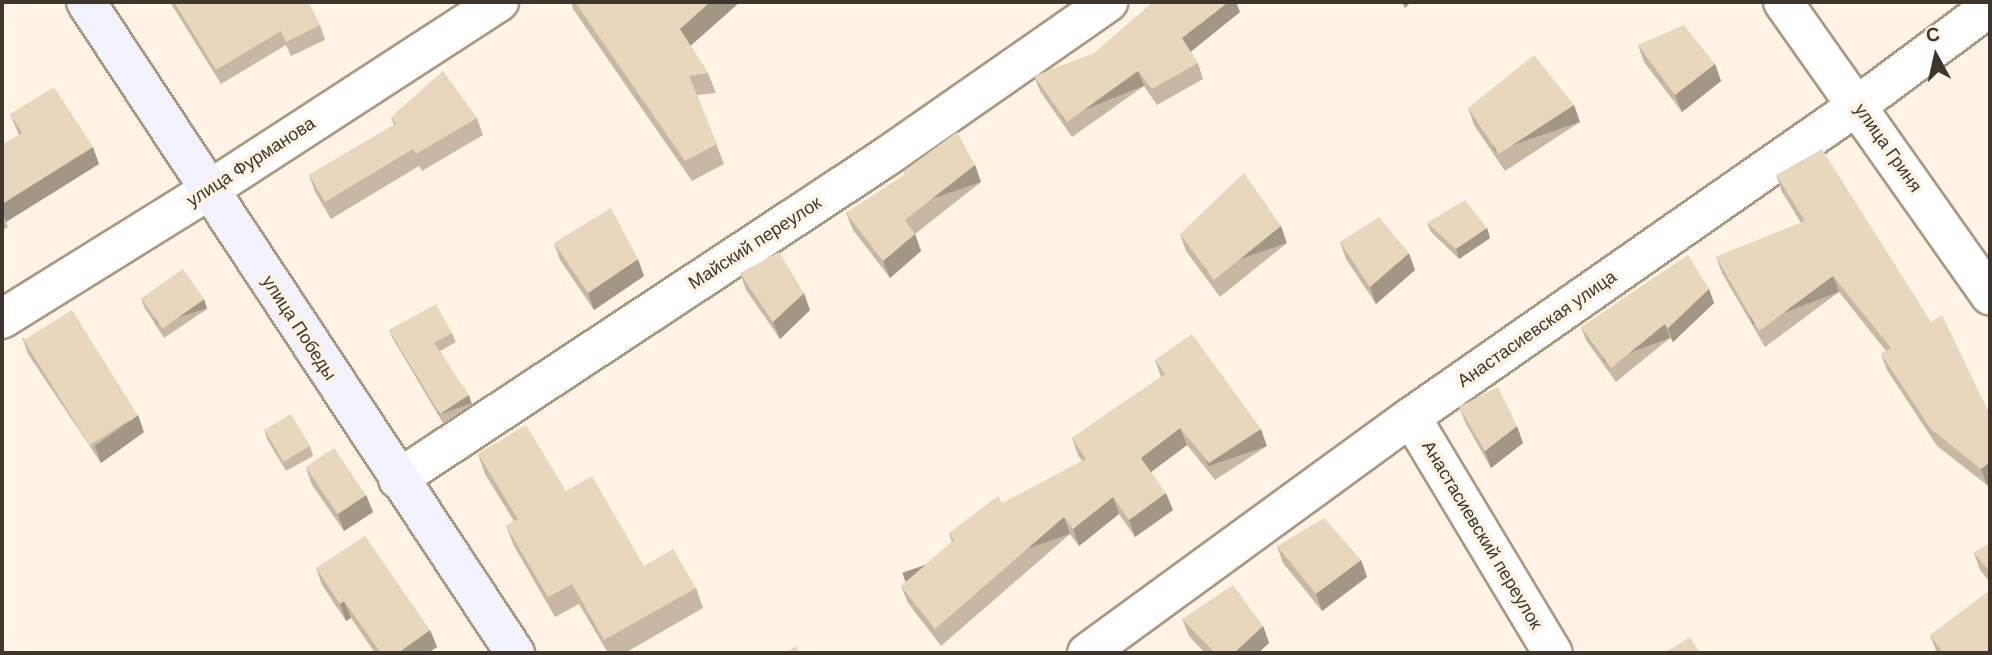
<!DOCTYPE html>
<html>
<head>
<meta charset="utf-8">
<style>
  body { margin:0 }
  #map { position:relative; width:1992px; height:655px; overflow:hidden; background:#fef3e4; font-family:Helvetica,sans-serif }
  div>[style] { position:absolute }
  .roads { filter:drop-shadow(2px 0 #aa9981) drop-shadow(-2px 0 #aa9981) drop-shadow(0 2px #aa9981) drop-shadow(0 -2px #aa9981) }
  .street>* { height:38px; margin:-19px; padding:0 19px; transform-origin:19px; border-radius:19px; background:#fff }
  .secondary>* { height:38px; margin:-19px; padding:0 19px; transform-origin:19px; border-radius:19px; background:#f1f2fd }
  .wall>* { inset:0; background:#c8b8a3 }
  .shaded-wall>* { inset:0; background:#a29684; transform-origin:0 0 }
  .building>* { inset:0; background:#e8d6bd; transform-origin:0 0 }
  span { translate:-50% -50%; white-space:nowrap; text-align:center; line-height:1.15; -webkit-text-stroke:7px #fef3e4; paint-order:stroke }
  .street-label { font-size:18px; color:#3d362c }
  .frame { position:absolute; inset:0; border:4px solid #3d362c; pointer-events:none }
  .north { position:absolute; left:1901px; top:21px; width:70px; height:70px; -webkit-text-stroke:5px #fef3e4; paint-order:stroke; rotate:352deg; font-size:19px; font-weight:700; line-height:28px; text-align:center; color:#3d362c }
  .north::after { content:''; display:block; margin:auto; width:24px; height:32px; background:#3d362c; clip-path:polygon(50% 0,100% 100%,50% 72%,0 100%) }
</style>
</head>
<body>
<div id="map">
  <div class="roads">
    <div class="street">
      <i style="left:1783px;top:2px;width:359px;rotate:54.8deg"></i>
      <i style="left:2px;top:319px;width:244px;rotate:-31.9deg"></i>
      <i style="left:209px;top:190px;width:346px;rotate:-33deg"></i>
      <i style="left:1411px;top:417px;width:275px;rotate:59deg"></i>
      <i style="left:398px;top:479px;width:585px;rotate:-33.42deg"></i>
      <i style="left:886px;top:157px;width:271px;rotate:-34.9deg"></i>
      <i style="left:1087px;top:653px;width:401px;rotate:-36.1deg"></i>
      <i style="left:1411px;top:417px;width:545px;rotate:-34.91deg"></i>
      <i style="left:1858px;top:105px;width:164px;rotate:-36.6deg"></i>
    </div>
    <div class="secondary">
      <i style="left:86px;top:2px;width:780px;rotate:56.62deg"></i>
    </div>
  </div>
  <div class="wall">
    <i style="clip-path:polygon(170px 2px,308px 2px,320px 25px,325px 40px,291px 56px,286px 45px,221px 84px)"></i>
    <i style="clip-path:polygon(571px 2px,740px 2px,690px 45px,708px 73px,716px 93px,697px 95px,724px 164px,692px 181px,573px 9px)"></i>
    <i style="clip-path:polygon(1240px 12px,1190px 52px,1198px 63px,1203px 79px,1157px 105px,1144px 86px,1072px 137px,1040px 91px,1034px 76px)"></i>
    <i style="clip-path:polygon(1638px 45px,1715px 64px,1721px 81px,1682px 112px,1644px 62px)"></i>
    <i style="clip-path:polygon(1574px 105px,1580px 122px,1505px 171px,1474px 125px,1468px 108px)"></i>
    <i style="clip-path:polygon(10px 114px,99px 164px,6px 222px,8px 227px,2px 231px,2px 145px,19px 135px)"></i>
    <i style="clip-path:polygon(391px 117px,477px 118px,483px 135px,422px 171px,419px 166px,331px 219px,315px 192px,309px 175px,394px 125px)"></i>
    <i style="clip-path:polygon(975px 165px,981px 182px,915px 234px,921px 251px,890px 278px,853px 230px,846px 213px,905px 175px,904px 171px)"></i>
    <i style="clip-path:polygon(1776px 175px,1990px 415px,1990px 483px,1987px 485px,1937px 446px,1887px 370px,1881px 354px,1886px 351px,1839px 292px,1765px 347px,1722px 273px,1716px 257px,1801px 223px,1782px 192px)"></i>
    <i style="clip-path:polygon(1427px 223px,1487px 228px,1490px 238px,1459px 259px,1431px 232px)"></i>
    <i style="clip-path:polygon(1180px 234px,1287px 243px,1220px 297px,1186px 251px)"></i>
    <i style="clip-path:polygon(1340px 242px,1415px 270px,1376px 304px,1346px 259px)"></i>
    <i style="clip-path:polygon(554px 243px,644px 276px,594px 310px,560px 260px)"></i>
    <i style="clip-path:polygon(740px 273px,810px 310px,780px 339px,746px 290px)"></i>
    <i style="clip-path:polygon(1709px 289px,1714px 303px,1673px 342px,1670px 338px,1616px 382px,1586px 340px,1581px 327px)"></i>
    <i style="clip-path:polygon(141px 298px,204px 299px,207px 309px,164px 338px,144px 307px)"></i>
    <i style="clip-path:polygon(389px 330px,452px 333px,456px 342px,440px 351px,472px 404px,443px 423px,393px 339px)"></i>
    <i style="clip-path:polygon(22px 337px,144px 432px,101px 463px,28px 354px)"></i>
    <i style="clip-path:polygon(1155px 360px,1267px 446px,1215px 480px,1187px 445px,1151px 472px,1173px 510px,1135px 537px,1119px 514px,1079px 546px,1070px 534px,941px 646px,908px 603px,901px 586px,952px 542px,949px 533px,1082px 461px,1078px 455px,1072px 438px,1161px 377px)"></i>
    <i style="clip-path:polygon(1459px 407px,1523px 443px,1491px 468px,1466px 424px)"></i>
    <i style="clip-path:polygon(264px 429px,310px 446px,313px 456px,286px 471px,267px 439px)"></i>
    <i style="clip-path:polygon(478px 454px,566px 491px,644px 566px,696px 588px,703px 608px,625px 653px,608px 653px,579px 604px,555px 617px,514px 546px,506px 526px,514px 521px,485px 474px)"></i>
    <i style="clip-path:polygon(306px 468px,366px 495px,373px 512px,344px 531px,312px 485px)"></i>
    <i style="clip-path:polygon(1990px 543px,1990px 582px,1980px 570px,1974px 553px)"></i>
    <i style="clip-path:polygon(1277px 546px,1361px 560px,1367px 577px,1322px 611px,1283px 563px)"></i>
    <i style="clip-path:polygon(316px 568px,430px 630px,437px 647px,428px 653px,375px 653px,351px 618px,346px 621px,322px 585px)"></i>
    <i style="clip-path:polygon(1182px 619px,1263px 626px,1269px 643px,1258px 653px,1205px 653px,1189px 636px)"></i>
    <i style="clip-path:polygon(1930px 635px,1990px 653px,1937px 653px)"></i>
  </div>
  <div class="shaded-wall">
    <i style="clip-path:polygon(710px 2px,740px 2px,687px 49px,680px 29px)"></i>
    <i style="clip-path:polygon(1228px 2px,1236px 2px,1240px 12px,1188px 54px,1182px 38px)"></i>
    <i style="clip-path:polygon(1402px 2px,1411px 2px,1405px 8px)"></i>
    <i style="clip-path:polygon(1715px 64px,1721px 81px,1682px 112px,1675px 95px)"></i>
    <i style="left:1138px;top:71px;width:16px;height:87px;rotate:68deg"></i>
    <i style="left:1574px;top:105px;width:18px;height:90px;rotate:71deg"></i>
    <i style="clip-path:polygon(93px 147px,99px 164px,6px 222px,2px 210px,2px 204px)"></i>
    <i style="left:975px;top:165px;width:18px;height:89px;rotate:71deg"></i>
    <i style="left:1281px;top:226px;width:18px;height:86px;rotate:71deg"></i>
    <i style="clip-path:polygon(1487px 228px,1490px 238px,1459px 259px,1456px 249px)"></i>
    <i style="clip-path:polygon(915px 234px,921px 251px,890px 278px,883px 261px)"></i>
    <i style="clip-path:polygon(1409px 253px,1415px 270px,1376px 304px,1370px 287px)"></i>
    <i style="clip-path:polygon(638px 259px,644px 276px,594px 310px,588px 293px)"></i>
    <i style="left:1833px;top:276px;width:17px;height:92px;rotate:69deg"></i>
    <i style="clip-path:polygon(1709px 289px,1714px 303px,1673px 342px,1668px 328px)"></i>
    <i style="clip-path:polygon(804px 293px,810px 310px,780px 339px,773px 322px)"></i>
    <i style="left:204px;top:299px;width:10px;height:52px;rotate:73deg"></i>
    <i style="left:1665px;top:324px;width:15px;height:70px;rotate:70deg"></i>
    <i style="left:469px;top:395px;width:9px;height:35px;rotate:72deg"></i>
    <i style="clip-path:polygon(138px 415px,144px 432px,101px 463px,95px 446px)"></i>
    <i style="clip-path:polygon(1517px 426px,1523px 443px,1491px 468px,1485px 451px)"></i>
    <i style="clip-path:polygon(1180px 428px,1187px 445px,1147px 475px,1141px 458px)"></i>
    <i style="left:1261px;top:429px;width:18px;height:62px;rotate:71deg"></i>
    <i style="clip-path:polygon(1990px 462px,1990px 483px,1987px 485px,1981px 469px)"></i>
    <i style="clip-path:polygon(1166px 493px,1173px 510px,1135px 537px,1129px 520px)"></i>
    <i style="clip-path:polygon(366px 495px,373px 512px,344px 531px,338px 514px)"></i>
    <i style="clip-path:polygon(1113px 497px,1119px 514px,1079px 546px,1073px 529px)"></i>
    <i style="left:1064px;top:517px;width:18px;height:171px;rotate:71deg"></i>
    <i style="clip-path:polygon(1361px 560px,1367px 577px,1322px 611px,1316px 594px)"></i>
    <i style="clip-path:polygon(344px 601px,351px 618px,346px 621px,340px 604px)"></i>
    <i style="clip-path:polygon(1263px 626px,1269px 643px,1258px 653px,1234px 653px)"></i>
    <i style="clip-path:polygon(430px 630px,437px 647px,428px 653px,398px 653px)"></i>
  </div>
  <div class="building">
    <i style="clip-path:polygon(174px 2px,308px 2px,320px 25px,286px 42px,281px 31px,216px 70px)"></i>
    <i style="clip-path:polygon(575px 2px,710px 2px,680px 29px,708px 73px,689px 76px,717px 144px,685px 161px)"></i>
    <i style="clip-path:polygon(1153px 2px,1228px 2px,1182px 38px,1198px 63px,1152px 89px,1138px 71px,1067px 122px,1034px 76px,1094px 53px)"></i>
    <i style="clip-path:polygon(1684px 25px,1715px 64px,1675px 95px,1638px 45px)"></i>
    <i style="clip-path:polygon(1534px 55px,1574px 105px,1499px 154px,1468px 108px)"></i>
    <i style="clip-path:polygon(443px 71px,477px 118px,416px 154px,413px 149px,325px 202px,309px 175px,396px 124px,391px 117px)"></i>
    <i style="clip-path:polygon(54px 87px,93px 147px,2px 204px,2px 145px,22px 133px,10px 114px)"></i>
    <i style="clip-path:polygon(957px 132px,975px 165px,905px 220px,915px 234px,883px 261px,846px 213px,906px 174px,904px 171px)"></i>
    <i style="clip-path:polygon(1822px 149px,1931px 322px,1942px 315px,1990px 415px,1990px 462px,1981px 469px,1931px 429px,1881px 354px,1891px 348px,1833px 276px,1759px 331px,1716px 257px,1805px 221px,1776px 175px)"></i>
    <i style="clip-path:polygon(1244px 173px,1281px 226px,1214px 280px,1180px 234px)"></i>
    <i style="clip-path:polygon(1465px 200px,1487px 228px,1456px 249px,1427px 223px)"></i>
    <i style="clip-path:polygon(611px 208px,638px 259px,588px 293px,554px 243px)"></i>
    <i style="clip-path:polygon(1379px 217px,1409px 253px,1370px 287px,1340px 242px)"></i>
    <i style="clip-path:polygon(779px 252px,804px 293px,773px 322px,740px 273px)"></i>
    <i style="clip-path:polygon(1688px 255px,1709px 289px,1668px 328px,1665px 324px,1611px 368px,1581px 327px)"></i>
    <i style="left:183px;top:269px;width:37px;height:51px;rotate:55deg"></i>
    <i style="clip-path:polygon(436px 304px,452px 333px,434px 343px,469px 395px,440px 414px,389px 330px)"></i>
    <i style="left:72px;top:310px;width:124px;height:57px;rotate:58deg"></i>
    <i style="clip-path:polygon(1192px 334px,1261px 429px,1209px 463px,1180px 428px,1141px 458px,1166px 493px,1129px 520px,1113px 497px,1073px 529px,1064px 517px,935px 629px,901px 586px,954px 540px,949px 533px,998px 496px,1002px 503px,1086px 459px,1072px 438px,1165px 374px,1155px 360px)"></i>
    <i style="clip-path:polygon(1498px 387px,1517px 426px,1485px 451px,1459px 407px)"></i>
    <i style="left:291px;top:414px;width:37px;height:31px;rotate:59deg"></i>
    <i style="clip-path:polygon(526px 425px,566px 491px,592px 476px,644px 566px,673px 549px,696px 588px,604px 640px,572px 584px,548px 597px,506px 526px,518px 519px,478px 454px)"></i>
    <i style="left:334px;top:448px;width:57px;height:34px;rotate:56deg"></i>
    <i style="clip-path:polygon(1324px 518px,1361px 560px,1316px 594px,1277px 546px)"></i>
    <i style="clip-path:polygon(365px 536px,430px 630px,398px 653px,381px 653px,344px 601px,340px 604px,316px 568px)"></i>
    <i style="clip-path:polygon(1990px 543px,1990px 572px,1974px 553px)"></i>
    <i style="clip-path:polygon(1233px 585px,1263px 626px,1234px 653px,1215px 653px,1182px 619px)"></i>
    <i style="clip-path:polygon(1990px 590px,1990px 649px,1984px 653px,1943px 653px,1930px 635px)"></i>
    <i style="clip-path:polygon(1690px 637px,1700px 653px,1664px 653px)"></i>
    <i style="clip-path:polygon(796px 646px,800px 653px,785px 653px)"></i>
  </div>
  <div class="street-label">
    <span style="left:1888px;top:148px;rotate:55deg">улица Гриня</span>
    <span style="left:251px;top:162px;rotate:-33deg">улица Фурманова</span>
    <span style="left:755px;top:243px;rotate:-33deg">Майский переулок</span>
    <span style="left:299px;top:328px;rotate:57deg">улица Победы</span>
    <span style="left:1537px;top:329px;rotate:-35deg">Анастасиевская улица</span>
    <span style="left:1482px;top:535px;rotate:59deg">Анастасиевский переулок</span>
  </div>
  <div class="frame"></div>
  <div class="north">С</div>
</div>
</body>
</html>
